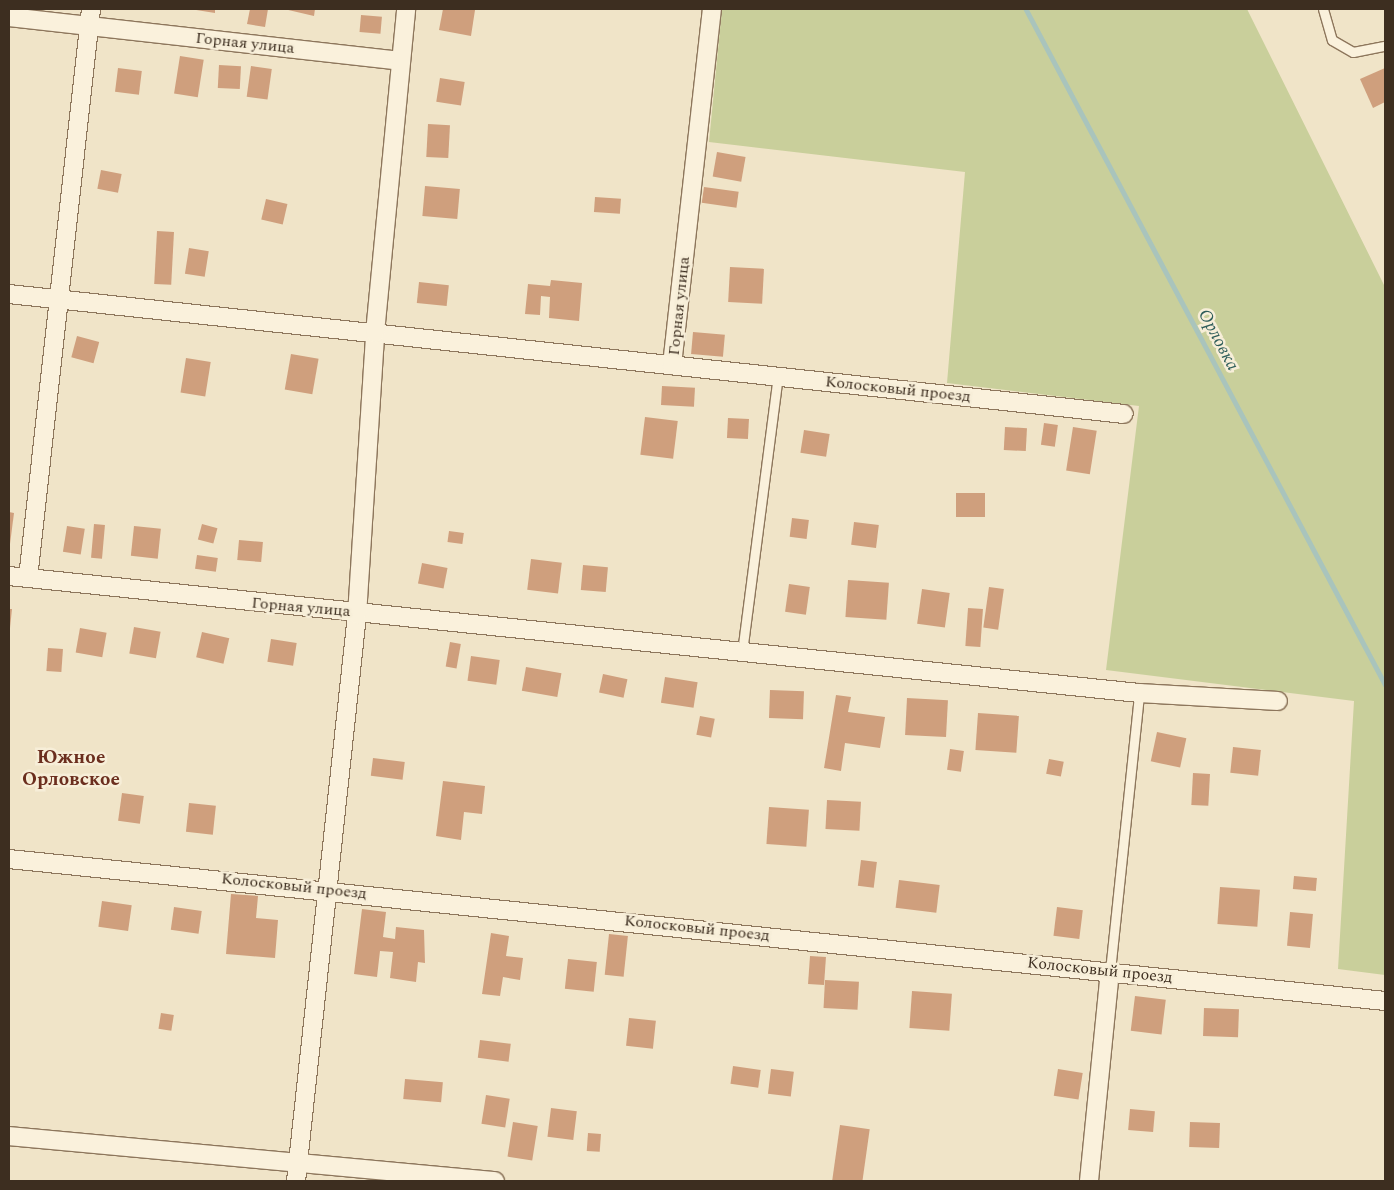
<!DOCTYPE html>
<html>
<head>
<meta charset="utf-8">
<style>
  body { margin:0 }
  #map { position:relative; width:1394px; height:1190px; overflow:hidden; background:#f0e4c8; font-family:Spectral,serif }
  div>[style] { position:absolute }
  .green>* { inset:0; background:#c9cf9b }
  .stream>* { height:4.5px; margin:-2.25px; padding:0 2.25px; transform-origin:2.25px; border-radius:2.25px; background:#a9c4bc }
  .building>* { inset:0; background:#cf9f7d; transform-origin:0 0 }
  .roads { filter:drop-shadow(1px 0 #8d765c) drop-shadow(-1px 0 #8d765c) drop-shadow(0 1px #8d765c) drop-shadow(0 -1px #8d765c) }
  .service>* { height:9px; margin:-4.5px; padding:0 4.5px; transform-origin:4.5px; border-radius:4.5px; background:#faf1dc }
  .minor>* { height:18px; margin:-9px; padding:0 9px; transform-origin:9px; border-radius:9px; background:#faf1dc }
  span { translate:-50% -50%; white-space:nowrap; text-align:center; line-height:1.15; -webkit-text-stroke:5px #f7eed8; paint-order:stroke }
  .street-label { font-size:16px; color:#3d2e20 }
  .water-label { font-size:18px; color:#2f5d5a; font-style:italic }
  .quarter-label { font-size:19px; color:#6b2e1e; font-weight:700 }
  .frame { position:absolute; inset:0; border:10px solid #3d2e20; pointer-events:none }
</style>
</head>
<body>
<div id="map">
  <div class="green">
    <i style="clip-path:polygon(722px 9px,1247px 9px,1385px 287px,1385px 975px,1338px 969px,1354px 701px,1106px 670px,1139px 406px,947px 383px,965px 172px,709px 142px)"></i>
  </div>
  <div class="stream">
    <i style="left:1026px;top:9px;width:765px;rotate:61.99deg"></i>
  </div>
  <div class="building">
    <i style="clip-path:polygon(190px 9px,215px 9px,215px 13px)"></i>
    <i style="clip-path:polygon(250px 9px,268px 9px,265px 27px,247px 24px)"></i>
    <i style="clip-path:polygon(284px 9px,315px 9px,314px 16px)"></i>
    <i style="clip-path:polygon(443px 9px,475px 10px,471px 36px,439px 30px)"></i>
    <i style="left:361px;top:15px;width:21px;height:17px;rotate:5deg"></i>
    <i style="left:180px;top:56px;width:24px;height:38px;rotate:9deg"></i>
    <i style="left:219px;top:65px;width:22px;height:23px;rotate:3deg"></i>
    <i style="left:251px;top:66px;width:21px;height:31px;rotate:8deg"></i>
    <i style="left:118px;top:68px;width:24px;height:24px;rotate:7deg"></i>
    <i style="clip-path:polygon(1385px 68px,1385px 102px,1373px 108px,1360px 79px)"></i>
    <i style="left:440px;top:78px;width:25px;height:24px;rotate:9deg"></i>
    <i style="left:428px;top:124px;width:22px;height:33px;rotate:3deg"></i>
    <i style="left:717px;top:152px;width:29px;height:25px;rotate:10deg"></i>
    <i style="left:101px;top:170px;width:21px;height:19px;rotate:11deg"></i>
    <i style="left:425px;top:186px;width:35px;height:30px;rotate:5deg"></i>
    <i style="left:704px;top:187px;width:35px;height:16px;rotate:8deg"></i>
    <i style="left:595px;top:197px;width:26px;height:15px;rotate:4deg"></i>
    <i style="left:266px;top:199px;width:22px;height:21px;rotate:13deg"></i>
    <i style="left:157px;top:231px;width:17px;height:53px;rotate:3deg"></i>
    <i style="left:189px;top:248px;width:20px;height:26px;rotate:9deg"></i>
    <i style="left:730px;top:267px;width:34px;height:35px;rotate:3deg"></i>
    <i style="clip-path:polygon(551px 280px,582px 283px,579px 321px,549px 318px,550px 297px,541px 296px,540px 315px,525px 314px,528px 284px,550px 286px)"></i>
    <i style="left:419px;top:282px;width:30px;height:21px;rotate:6deg"></i>
    <i style="left:693px;top:332px;width:32px;height:22px;rotate:5deg"></i>
    <i style="left:77px;top:336px;width:23px;height:22px;rotate:15deg"></i>
    <i style="left:291px;top:354px;width:28px;height:36px;rotate:10deg"></i>
    <i style="left:186px;top:358px;width:25px;height:35px;rotate:9deg"></i>
    <i style="left:662px;top:386px;width:33px;height:19px;rotate:3deg"></i>
    <i style="left:645px;top:417px;width:33px;height:38px;rotate:7deg"></i>
    <i style="left:728px;top:418px;width:21px;height:20px;rotate:3deg"></i>
    <i style="left:1044px;top:423px;width:14px;height:22px;rotate:8deg"></i>
    <i style="left:1005px;top:427px;width:22px;height:23px;rotate:3deg"></i>
    <i style="left:1073px;top:427px;width:24px;height:44px;rotate:9deg"></i>
    <i style="left:804px;top:430px;width:26px;height:23px;rotate:9deg"></i>
    <i style="left:956px;top:493px;width:29px;height:24px"></i>
    <i style="clip-path:polygon(9px 512px,14px 513px,10px 544px,9px 544px)"></i>
    <i style="left:792px;top:518px;width:17px;height:19px;rotate:7deg"></i>
    <i style="left:854px;top:522px;width:25px;height:23px;rotate:7deg"></i>
    <i style="left:94px;top:524px;width:11px;height:34px;rotate:5deg"></i>
    <i style="left:202px;top:524px;width:16px;height:16px;rotate:15deg"></i>
    <i style="left:67px;top:526px;width:18px;height:26px;rotate:9deg"></i>
    <i style="left:134px;top:526px;width:27px;height:30px;rotate:6deg"></i>
    <i style="left:449px;top:531px;width:15px;height:11px;rotate:8deg"></i>
    <i style="left:239px;top:540px;width:24px;height:20px;rotate:5deg"></i>
    <i style="left:197px;top:555px;width:21px;height:14px;rotate:8deg"></i>
    <i style="left:531px;top:559px;width:31px;height:31px;rotate:7deg"></i>
    <i style="left:422px;top:563px;width:26px;height:21px;rotate:11deg"></i>
    <i style="left:583px;top:565px;width:25px;height:25px;rotate:5deg"></i>
    <i style="left:848px;top:580px;width:41px;height:37px;rotate:4deg"></i>
    <i style="left:789px;top:584px;width:21px;height:28px;rotate:8deg"></i>
    <i style="left:989px;top:587px;width:15px;height:41px;rotate:8deg"></i>
    <i style="left:922px;top:589px;width:28px;height:35px;rotate:8deg"></i>
    <i style="left:968px;top:608px;width:15px;height:38px;rotate:4deg"></i>
    <i style="clip-path:polygon(9px 609px,12px 609px,10px 628px,9px 628px)"></i>
    <i style="left:134px;top:627px;width:27px;height:27px;rotate:10deg"></i>
    <i style="left:80px;top:628px;width:27px;height:25px;rotate:10deg"></i>
    <i style="left:202px;top:632px;width:28px;height:26px;rotate:13deg"></i>
    <i style="left:271px;top:639px;width:26px;height:23px;rotate:9deg"></i>
    <i style="left:450px;top:642px;width:11px;height:25px;rotate:10deg"></i>
    <i style="left:48px;top:648px;width:15px;height:23px;rotate:4deg"></i>
    <i style="left:471px;top:656px;width:29px;height:25px;rotate:8deg"></i>
    <i style="left:526px;top:667px;width:36px;height:24px;rotate:10deg"></i>
    <i style="left:603px;top:674px;width:25px;height:19px;rotate:12deg"></i>
    <i style="left:665px;top:677px;width:33px;height:26px;rotate:9deg"></i>
    <i style="left:770px;top:690px;width:34px;height:28px;rotate:2deg"></i>
    <i style="clip-path:polygon(836px 695px,851px 697px,848px 712px,885px 717px,880px 748px,845px 743px,841px 771px,824px 768px)"></i>
    <i style="left:907px;top:698px;width:41px;height:37px;rotate:3deg"></i>
    <i style="left:978px;top:713px;width:41px;height:37px;rotate:4deg"></i>
    <i style="left:700px;top:716px;width:15px;height:19px;rotate:11deg"></i>
    <i style="left:1157px;top:732px;width:30px;height:30px;rotate:12deg"></i>
    <i style="left:1233px;top:747px;width:28px;height:26px;rotate:6deg"></i>
    <i style="left:950px;top:749px;width:14px;height:21px;rotate:8deg"></i>
    <i style="left:373px;top:758px;width:32px;height:18px;rotate:7deg"></i>
    <i style="left:1049px;top:759px;width:15px;height:15px;rotate:11deg"></i>
    <i style="left:1193px;top:773px;width:17px;height:32px;rotate:3deg"></i>
    <i style="clip-path:polygon(443px 781px,485px 786px,482px 814px,464px 812px,461px 840px,436px 836px)"></i>
    <i style="left:122px;top:793px;width:22px;height:28px;rotate:8deg"></i>
    <i style="left:827px;top:800px;width:34px;height:29px;rotate:3deg"></i>
    <i style="left:189px;top:803px;width:27px;height:29px;rotate:6deg"></i>
    <i style="left:769px;top:807px;width:40px;height:37px;rotate:4deg"></i>
    <i style="left:861px;top:860px;width:16px;height:26px;rotate:7deg"></i>
    <i style="left:1294px;top:876px;width:23px;height:13px;rotate:5deg"></i>
    <i style="left:899px;top:880px;width:41px;height:28px;rotate:7deg"></i>
    <i style="left:1220px;top:887px;width:40px;height:37px;rotate:4deg"></i>
    <i style="clip-path:polygon(231px 894px,258px 896px,256px 918px,278px 920px,275px 958px,226px 954px)"></i>
    <i style="left:102px;top:901px;width:30px;height:26px;rotate:8deg"></i>
    <i style="left:174px;top:907px;width:28px;height:23px;rotate:8deg"></i>
    <i style="left:1057px;top:907px;width:26px;height:29px;rotate:7deg"></i>
    <i style="clip-path:polygon(362px 909px,386px 912px,383px 937px,395px 939px,396px 927px,424px 930px,425px 963px,418px 962px,416px 982px,390px 978px,393px 952px,380px 951px,377px 977px,354px 974px)"></i>
    <i style="left:1290px;top:912px;width:23px;height:34px;rotate:5deg"></i>
    <i style="clip-path:polygon(491px 933px,509px 936px,506px 956px,523px 958px,520px 980px,503px 977px,500px 996px,482px 994px)"></i>
    <i style="left:609px;top:934px;width:19px;height:41px;rotate:6deg"></i>
    <i style="left:810px;top:956px;width:16px;height:28px;rotate:4deg"></i>
    <i style="left:568px;top:959px;width:29px;height:30px;rotate:6deg"></i>
    <i style="left:825px;top:980px;width:34px;height:28px;rotate:3deg"></i>
    <i style="left:912px;top:991px;width:40px;height:37px;rotate:4deg"></i>
    <i style="left:1135px;top:996px;width:31px;height:35px;rotate:7deg"></i>
    <i style="left:1204px;top:1008px;width:35px;height:28px;rotate:2deg"></i>
    <i style="left:161px;top:1013px;width:13px;height:16px;rotate:9deg"></i>
    <i style="left:629px;top:1018px;width:27px;height:28px;rotate:6deg"></i>
    <i style="left:480px;top:1040px;width:31px;height:18px;rotate:7deg"></i>
    <i style="left:733px;top:1066px;width:28px;height:18px;rotate:8deg"></i>
    <i style="left:771px;top:1069px;width:23px;height:25px;rotate:7deg"></i>
    <i style="left:1058px;top:1069px;width:25px;height:27px;rotate:9deg"></i>
    <i style="left:405px;top:1079px;width:38px;height:20px;rotate:5deg"></i>
    <i style="left:486px;top:1095px;width:24px;height:29px;rotate:9deg"></i>
    <i style="left:551px;top:1108px;width:26px;height:29px;rotate:7deg"></i>
    <i style="left:1130px;top:1109px;width:25px;height:21px;rotate:5deg"></i>
    <i style="left:513px;top:1122px;width:25px;height:35px;rotate:9deg"></i>
    <i style="left:1190px;top:1122px;width:30px;height:25px;rotate:2deg"></i>
    <i style="left:840px;top:1125px;width:30px;height:56px;rotate:8deg"></i>
    <i style="left:588px;top:1133px;width:13px;height:18px;rotate:4deg"></i>
  </div>
  <div class="roads">
    <div class="service">
      <i style="left:1323px;top:9px;width:32px;rotate:74deg"></i>
      <i style="left:1332px;top:40px;width:24px;rotate:30deg"></i>
      <i style="left:1353px;top:52px;width:33px;rotate:-11deg"></i>
      <i style="left:742px;top:652px;width:278px;rotate:-82.6deg"></i>
      <i style="left:1110px;top:971px;width:280px;rotate:-84deg"></i>
    </div>
    <div class="minor">
      <i style="left:9px;top:17px;width:394px;rotate:6.4deg"></i>
      <i style="left:9px;top:294px;width:1121px;rotate:6.14deg"></i>
      <i style="left:672px;top:365px;width:358px;rotate:-83.6deg"></i>
      <i style="left:9px;top:576px;width:1136px;rotate:5.91deg"></i>
      <i style="left:1139px;top:693px;width:139px;rotate:3.3deg"></i>
      <i style="left:28px;top:578px;width:572px;rotate:-83.68deg"></i>
      <i style="left:9px;top:859px;width:1383px;rotate:5.89deg"></i>
      <i style="left:9px;top:1136px;width:488px;rotate:5.3deg"></i>
      <i style="left:296px;top:1181px;width:569px;rotate:-83.85deg"></i>
      <i style="left:357px;top:615px;width:283px;rotate:-86.3deg"></i>
      <i style="left:375px;top:333px;width:325px;rotate:-84.5deg"></i>
      <i style="left:1089px;top:1181px;width:211px;rotate:-84.3deg"></i>
    </div>
  </div>
  <div class="street-label">
    <span style="left:245px;top:43px;rotate:6deg">Горная улица</span>
    <span style="left:679px;top:306px;rotate:-84deg">Горная улица</span>
    <span style="left:898px;top:389px;rotate:6deg">Колосковый проезд</span>
    <span style="left:301px;top:607px;rotate:5deg">Горная улица</span>
    <span style="left:294px;top:886px;rotate:6deg">Колосковый проезд</span>
    <span style="left:697px;top:928px;rotate:6deg">Колосковый проезд</span>
    <span style="left:1100px;top:970px;rotate:6deg">Колосковый проезд</span>
  </div>
  <div class="water-label">
    <span style="left:1218px;top:340px;rotate:62deg">Орловка</span>
  </div>
  <div class="quarter-label">
    <span style="left:71px;top:769px">Южное<br>Орловское</span>
  </div>
  <div class="frame"></div>
</div>
</body>
</html>
